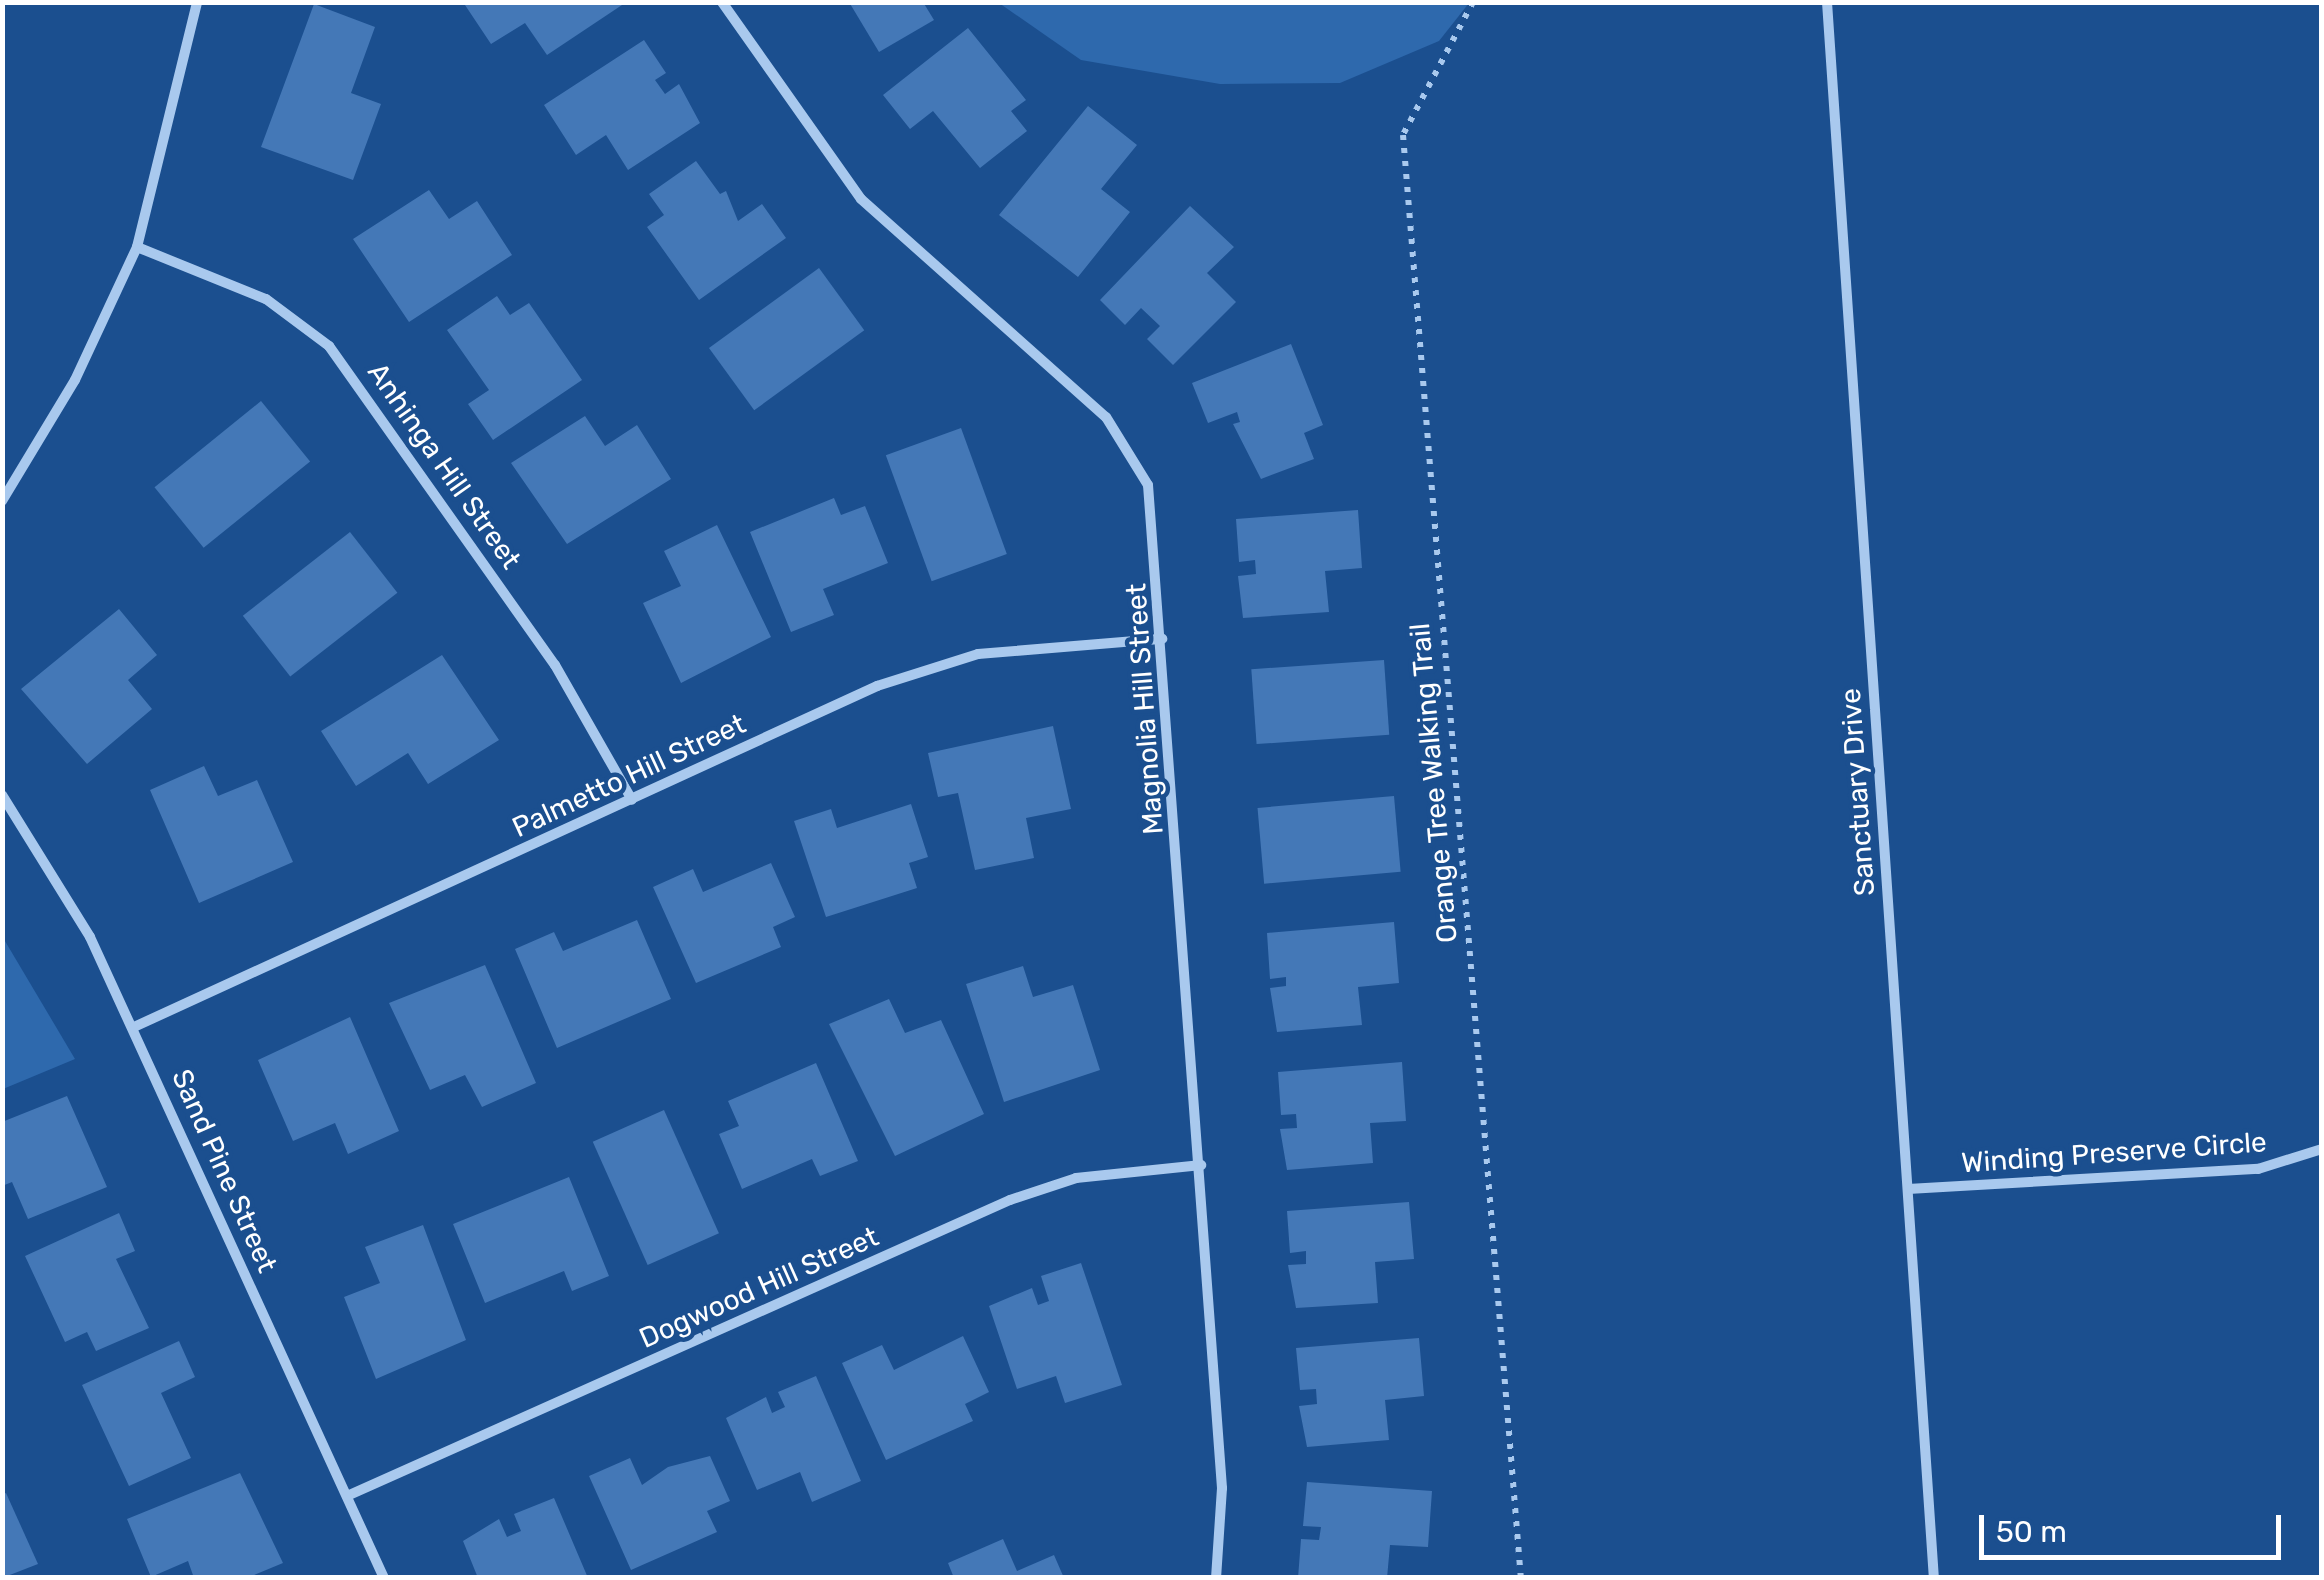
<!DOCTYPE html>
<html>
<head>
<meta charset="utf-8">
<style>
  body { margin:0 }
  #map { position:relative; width:2324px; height:1580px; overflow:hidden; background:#1b4f8f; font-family:Rubik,sans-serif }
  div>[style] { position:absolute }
  .green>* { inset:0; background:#2e69ad }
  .building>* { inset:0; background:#4478b7; transform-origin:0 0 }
  .path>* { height:6px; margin-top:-3px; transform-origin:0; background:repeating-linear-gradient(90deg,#a9c9ee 0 5px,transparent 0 13px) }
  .street>* { height:10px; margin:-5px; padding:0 5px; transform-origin:5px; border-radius:5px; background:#a9c9ee }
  span { translate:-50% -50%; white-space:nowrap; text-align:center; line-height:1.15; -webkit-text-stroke:9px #1b4f8f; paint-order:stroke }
  .street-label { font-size:28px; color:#fff }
  .frame { position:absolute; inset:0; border:5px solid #fff; pointer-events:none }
  .scale { position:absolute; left:1979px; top:1515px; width:302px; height:45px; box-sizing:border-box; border:5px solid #fff; border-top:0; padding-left:12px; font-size:30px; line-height:35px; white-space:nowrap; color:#fff; -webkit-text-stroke:8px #1b4f8f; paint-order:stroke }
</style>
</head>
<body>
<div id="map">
  <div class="green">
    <i style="clip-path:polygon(999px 3px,1469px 3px,1439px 41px,1340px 83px,1220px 84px,1081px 60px)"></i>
    <i style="clip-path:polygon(2px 936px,75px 1059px,3px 1089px,2px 1089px)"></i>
  </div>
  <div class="building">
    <i style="clip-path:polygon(463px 2px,620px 2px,622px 5px,547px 55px,525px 23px,491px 44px)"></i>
    <i style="clip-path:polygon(849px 2px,923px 2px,934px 20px,879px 52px)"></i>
    <i style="clip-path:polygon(314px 4px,375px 27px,351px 93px,381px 104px,353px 180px,261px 147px)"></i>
    <i style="clip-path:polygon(968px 28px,1026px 100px,1011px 111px,1027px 131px,980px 168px,933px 111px,910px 129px,883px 95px)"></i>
    <i style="clip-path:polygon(644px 40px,666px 73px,655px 80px,665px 94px,679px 84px,700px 123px,628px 170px,606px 135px,576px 155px,544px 105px)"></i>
    <i style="clip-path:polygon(1088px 106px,1137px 145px,1101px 189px,1130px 212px,1078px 277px,999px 215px)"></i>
    <i style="clip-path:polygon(696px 161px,720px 194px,726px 191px,738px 221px,762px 204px,786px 238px,699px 300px,647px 227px,664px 215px,649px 194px)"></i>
    <i style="clip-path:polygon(429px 190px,449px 219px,477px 201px,512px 255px,409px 322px,353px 239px)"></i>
    <i style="clip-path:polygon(1190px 206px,1234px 247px,1207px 273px,1236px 302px,1173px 365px,1147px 339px,1160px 326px,1141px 308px,1125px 325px,1100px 300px)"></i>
    <i style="left:819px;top:268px;width:77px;height:136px;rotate:54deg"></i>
    <i style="clip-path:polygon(497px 296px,510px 315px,529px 303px,582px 380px,493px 440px,468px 404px,489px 390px,447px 330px)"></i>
    <i style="clip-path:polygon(1291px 344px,1323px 425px,1304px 433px,1314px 459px,1261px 479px,1233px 424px,1240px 422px,1237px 412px,1208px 423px,1192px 383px)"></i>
    <i style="left:261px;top:401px;width:78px;height:137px;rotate:51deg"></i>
    <i style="clip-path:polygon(585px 416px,605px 446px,637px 425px,671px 479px,567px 544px,511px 463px)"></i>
    <i style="left:961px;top:428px;width:134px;height:80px;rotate:70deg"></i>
    <i style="clip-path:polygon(834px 498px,841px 515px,865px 506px,888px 563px,823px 589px,834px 615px,791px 632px,750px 532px)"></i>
    <i style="clip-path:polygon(1358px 510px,1362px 568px,1325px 571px,1329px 612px,1243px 618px,1238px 576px,1256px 574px,1255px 560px,1239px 562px,1236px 519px)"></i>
    <i style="clip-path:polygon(717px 525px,771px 637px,681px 683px,643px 603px,681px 586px,664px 551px)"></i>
    <i style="left:350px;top:532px;width:77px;height:136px;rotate:52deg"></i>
    <i style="clip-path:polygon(119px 609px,157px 655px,128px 680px,152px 709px,87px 764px,21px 689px)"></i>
    <i style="clip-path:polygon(442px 655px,499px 740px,428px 784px,408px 753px,356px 786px,321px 731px)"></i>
    <i style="left:1384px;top:660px;width:75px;height:133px;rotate:86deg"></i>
    <i style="clip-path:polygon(1053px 726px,1071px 809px,1026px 818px,1034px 858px,975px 870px,958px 793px,938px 797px,928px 753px)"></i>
    <i style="clip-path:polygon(204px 766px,218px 796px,257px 780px,293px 862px,199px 903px,150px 790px)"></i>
    <i style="left:1394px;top:796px;width:76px;height:137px;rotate:85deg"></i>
    <i style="clip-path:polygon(911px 804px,928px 857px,909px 863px,917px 888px,826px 917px,794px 821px,831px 809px,837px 828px)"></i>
    <i style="clip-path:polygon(771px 863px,795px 917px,773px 927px,781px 947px,696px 983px,653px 887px,693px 869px,703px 892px)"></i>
    <i style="clip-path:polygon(637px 920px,671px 999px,557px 1048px,515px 949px,554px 932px,563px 951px)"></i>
    <i style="clip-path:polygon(1394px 922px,1399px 983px,1358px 987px,1362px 1025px,1277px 1032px,1270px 988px,1286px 986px,1286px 977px,1270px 979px,1267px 933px)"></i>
    <i style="clip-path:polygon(485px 965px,536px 1083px,482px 1107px,465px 1075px,430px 1090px,389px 1003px)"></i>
    <i style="clip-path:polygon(1023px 966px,1033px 997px,1073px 985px,1100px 1070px,1004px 1102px,966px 984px)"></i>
    <i style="clip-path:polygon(889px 999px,905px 1033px,941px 1020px,984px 1114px,895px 1156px,829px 1024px)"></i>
    <i style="clip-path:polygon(350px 1017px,399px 1131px,348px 1154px,335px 1123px,293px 1141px,258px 1060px)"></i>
    <i style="clip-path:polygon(1402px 1062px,1406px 1121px,1370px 1123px,1373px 1163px,1287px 1170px,1280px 1129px,1297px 1128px,1296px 1114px,1281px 1115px,1278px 1072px)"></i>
    <i style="clip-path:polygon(816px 1063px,858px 1161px,820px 1176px,812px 1159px,742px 1189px,719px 1134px,739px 1126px,728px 1101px)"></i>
    <i style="clip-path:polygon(67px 1096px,107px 1187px,28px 1219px,12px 1182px,2px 1186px,2px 1122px)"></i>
    <i style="left:664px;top:1110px;width:135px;height:78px;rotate:66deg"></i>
    <i style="clip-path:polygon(569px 1177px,609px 1276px,572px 1291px,564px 1271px,485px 1303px,453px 1224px)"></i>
    <i style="clip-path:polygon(1409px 1202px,1414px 1259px,1375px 1262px,1378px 1303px,1296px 1308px,1288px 1265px,1306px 1264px,1306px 1251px,1290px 1253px,1287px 1211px)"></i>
    <i style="clip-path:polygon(119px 1213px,135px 1251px,116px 1259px,149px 1328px,96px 1351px,87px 1332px,65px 1342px,25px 1256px)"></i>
    <i style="clip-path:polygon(423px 1225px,466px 1340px,376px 1379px,344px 1297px,380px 1283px,365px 1247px)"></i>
    <i style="clip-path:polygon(1081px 1263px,1122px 1385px,1065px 1403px,1056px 1376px,1017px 1389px,989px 1306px,1032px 1288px,1038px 1305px,1049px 1301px,1041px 1276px)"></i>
    <i style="clip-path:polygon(963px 1336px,989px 1392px,965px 1404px,973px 1421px,886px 1460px,842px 1363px,882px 1345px,894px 1370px)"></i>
    <i style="clip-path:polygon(1419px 1338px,1424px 1396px,1385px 1400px,1389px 1440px,1307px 1447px,1299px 1406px,1317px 1404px,1316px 1389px,1300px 1390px,1296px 1348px)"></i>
    <i style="clip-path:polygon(179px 1341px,195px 1377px,161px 1393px,191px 1458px,129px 1486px,82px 1385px)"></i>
    <i style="clip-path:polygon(816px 1376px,861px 1481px,812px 1502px,800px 1472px,757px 1490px,726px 1418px,766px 1397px,772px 1413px,785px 1407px,778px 1392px)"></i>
    <i style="clip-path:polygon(710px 1456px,730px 1501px,707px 1511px,717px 1532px,631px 1570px,589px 1476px,630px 1458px,642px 1485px,668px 1467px)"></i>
    <i style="clip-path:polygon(240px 1473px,283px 1563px,247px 1578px,194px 1578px,188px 1561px,151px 1577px,127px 1519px)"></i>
    <i style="clip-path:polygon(1307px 1482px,1432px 1491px,1428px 1547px,1390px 1545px,1387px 1578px,1298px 1578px,1301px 1539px,1319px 1540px,1321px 1527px,1303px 1526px)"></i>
    <i style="clip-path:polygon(6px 1493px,38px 1564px,2px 1578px,2px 1495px)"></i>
    <i style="clip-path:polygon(554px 1498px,588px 1578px,478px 1578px,463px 1541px,499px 1519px,507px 1537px,521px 1531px,514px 1514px)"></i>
    <i style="clip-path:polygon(1003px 1539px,1017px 1571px,1054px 1555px,1064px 1578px,954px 1578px,948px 1563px)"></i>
  </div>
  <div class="path">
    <i style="left:1473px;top:2px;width:150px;rotate:117.8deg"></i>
    <i style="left:1403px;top:135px;width:1448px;rotate:85.33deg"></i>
  </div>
  <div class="street">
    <i style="left:722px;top:2px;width:241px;rotate:54.8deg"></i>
    <i style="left:861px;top:199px;width:328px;rotate:41.7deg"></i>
    <i style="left:1106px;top:417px;width:80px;rotate:58.3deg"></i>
    <i style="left:1148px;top:485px;width:1006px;rotate:85.78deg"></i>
    <i style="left:1222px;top:1488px;width:90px;rotate:93.8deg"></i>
    <i style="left:1827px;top:2px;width:1580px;rotate:86.12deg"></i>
    <i style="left:137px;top:247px;width:139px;rotate:22deg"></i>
    <i style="left:266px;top:299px;width:79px;rotate:36.7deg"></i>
    <i style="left:329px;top:346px;width:391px;rotate:54.7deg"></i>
    <i style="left:555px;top:665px;width:155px;rotate:60.3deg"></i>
    <i style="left:2px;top:501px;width:141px;rotate:-58.9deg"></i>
    <i style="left:75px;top:380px;width:147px;rotate:-65deg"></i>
    <i style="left:137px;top:247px;width:252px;rotate:-76.2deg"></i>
    <i style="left:2px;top:795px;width:167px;rotate:58.2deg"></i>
    <i style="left:90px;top:937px;width:705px;rotate:65.36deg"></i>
    <i style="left:134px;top:1027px;width:818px;rotate:-24.65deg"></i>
    <i style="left:877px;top:686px;width:106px;rotate:-17.6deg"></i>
    <i style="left:978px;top:654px;width:185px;rotate:-4.7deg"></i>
    <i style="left:1908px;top:1189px;width:351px;rotate:-3.3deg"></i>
    <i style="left:2258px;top:1169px;width:67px;rotate:-17.4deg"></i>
    <i style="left:347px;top:1496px;width:726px;rotate:-24.06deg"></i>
    <i style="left:1010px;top:1200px;width:70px;rotate:-18.4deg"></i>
    <i style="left:1076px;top:1178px;width:126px;rotate:-5.9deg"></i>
  </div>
  <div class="street-label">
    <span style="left:444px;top:466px;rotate:55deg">Anhinga Hill Street</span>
    <span style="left:1145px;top:709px;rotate:-94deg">Magnolia Hill Street</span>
    <span style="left:629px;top:776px;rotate:-25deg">Palmetto Hill Street</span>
    <span style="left:1434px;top:783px;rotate:-95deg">Orange Tree Walking Trail</span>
    <span style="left:1858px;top:792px;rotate:-94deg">Sanctuary Drive</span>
    <span style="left:2114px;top:1153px;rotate:-4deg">Winding Preserve Circle</span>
    <span style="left:224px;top:1171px;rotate:66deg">Sand Pine Street</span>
    <span style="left:759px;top:1288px;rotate:-24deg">Dogwood Hill Street</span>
  </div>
  <div class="frame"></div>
  <div class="scale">50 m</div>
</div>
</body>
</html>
